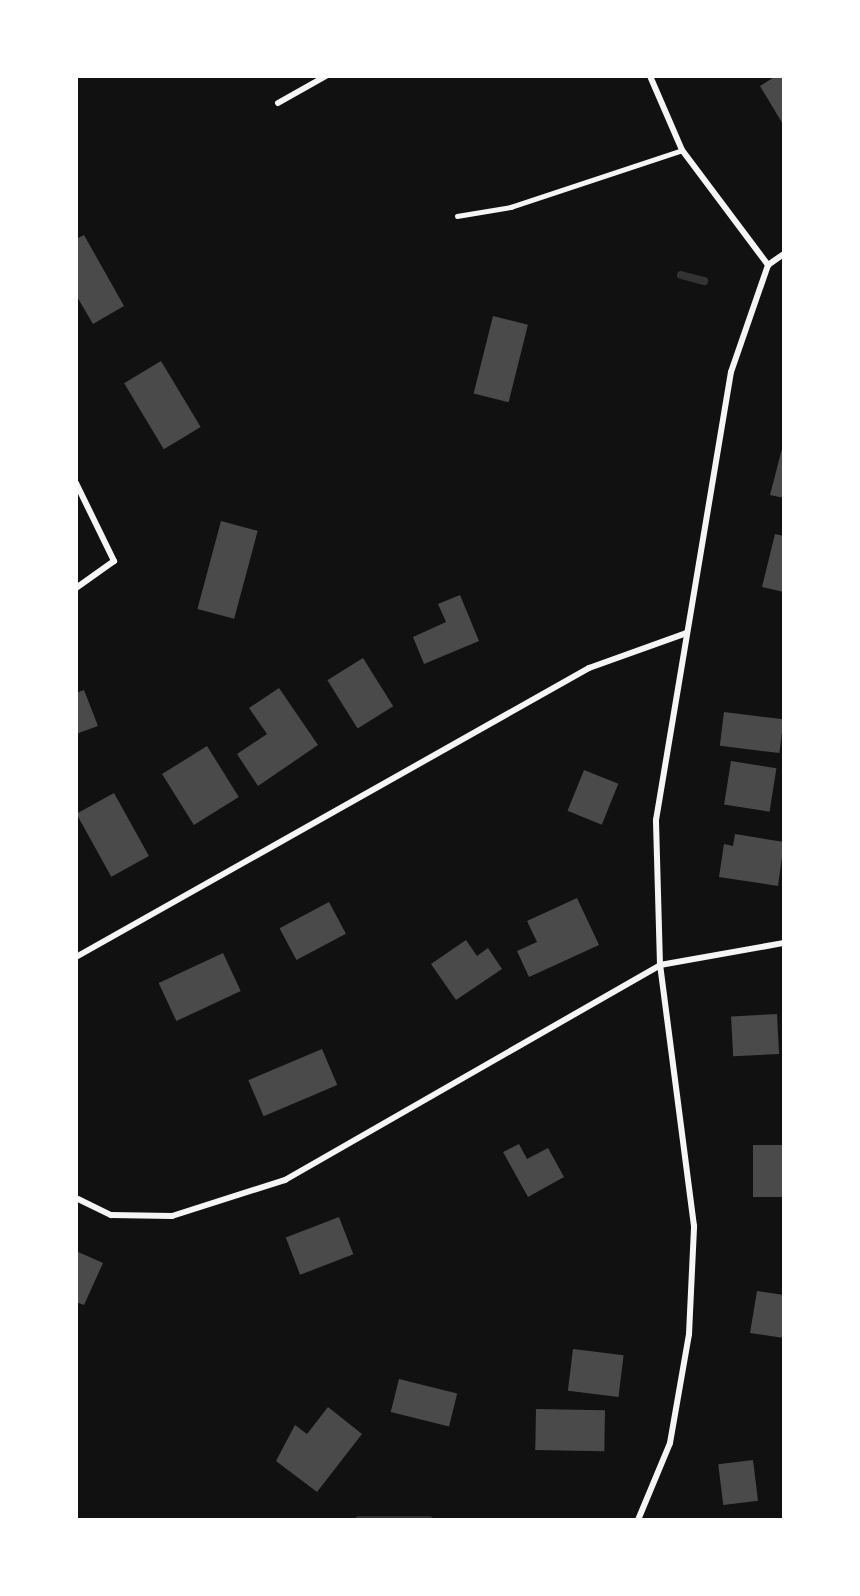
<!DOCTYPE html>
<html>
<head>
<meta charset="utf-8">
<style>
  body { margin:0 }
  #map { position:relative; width:860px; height:1596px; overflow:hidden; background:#111; font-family:Figtree,sans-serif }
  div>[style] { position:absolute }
  .stream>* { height:8px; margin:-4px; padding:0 4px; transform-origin:4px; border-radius:4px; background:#333 }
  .building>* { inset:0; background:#4a4a4a; transform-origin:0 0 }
  .service>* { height:4.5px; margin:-2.25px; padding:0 2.25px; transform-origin:2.25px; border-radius:2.25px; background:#f5f5f5 }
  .minor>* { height:6px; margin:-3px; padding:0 3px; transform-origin:3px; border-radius:3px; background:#f5f5f5 }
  span { translate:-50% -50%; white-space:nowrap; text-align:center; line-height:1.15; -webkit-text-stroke:6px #fff; paint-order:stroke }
  .frame { position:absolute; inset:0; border:78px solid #fff; pointer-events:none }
</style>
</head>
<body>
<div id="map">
  <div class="stream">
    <i style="left:681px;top:275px;width:24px;rotate:15deg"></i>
    <i style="left:359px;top:1520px;width:70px"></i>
  </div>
  <div class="building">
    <i style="clip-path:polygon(776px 76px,784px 76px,784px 126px,760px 86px)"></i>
    <i style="clip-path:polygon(84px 235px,124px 306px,93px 324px,76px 295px,76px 239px)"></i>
    <i style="left:493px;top:316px;width:36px;height:80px;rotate:14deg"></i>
    <i style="left:161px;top:361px;width:77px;height:43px;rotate:59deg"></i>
    <i style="clip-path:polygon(784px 441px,784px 498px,770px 495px)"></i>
    <i style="left:221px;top:521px;width:38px;height:91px;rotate:15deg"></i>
    <i style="clip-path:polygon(775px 534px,784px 536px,784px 592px,762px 587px)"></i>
    <i style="clip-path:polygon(460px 595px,479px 641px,424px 664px,413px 637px,446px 622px,438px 604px)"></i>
    <i style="left:363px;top:658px;width:57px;height:42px;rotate:58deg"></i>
    <i style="clip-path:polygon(279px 688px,318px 745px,258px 786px,237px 754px,267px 734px,249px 708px)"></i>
    <i style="clip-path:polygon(84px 690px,98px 726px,76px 734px,76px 693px)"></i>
    <i style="left:724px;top:712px;width:60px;height:34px;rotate:7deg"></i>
    <i style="left:207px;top:746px;width:60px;height:53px;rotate:58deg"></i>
    <i style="left:731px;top:761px;width:46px;height:44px;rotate:9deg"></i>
    <i style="left:584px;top:770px;width:37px;height:44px;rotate:22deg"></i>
    <i style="left:114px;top:793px;width:72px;height:43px;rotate:61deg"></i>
    <i style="clip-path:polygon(735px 834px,784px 842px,778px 886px,719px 877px,724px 844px,733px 846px)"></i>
    <i style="clip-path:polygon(577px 898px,599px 945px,529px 977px,517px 951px,537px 942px,527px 921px)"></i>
    <i style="left:329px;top:902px;width:36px;height:56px;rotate:62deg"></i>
    <i style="clip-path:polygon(466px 940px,477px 956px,488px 948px,502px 969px,456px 1000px,431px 964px)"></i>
    <i style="left:223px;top:953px;width:42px;height:71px;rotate:65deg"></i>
    <i style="left:777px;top:1014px;width:40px;height:46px;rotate:87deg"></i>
    <i style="left:322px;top:1049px;width:39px;height:80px;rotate:67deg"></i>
    <i style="clip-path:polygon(519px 1144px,527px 1159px,548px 1148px,564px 1177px,528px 1197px,503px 1152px)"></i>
    <i style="left:784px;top:1145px;width:52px;height:31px;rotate:90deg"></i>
    <i style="left:339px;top:1217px;width:40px;height:57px;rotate:69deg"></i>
    <i style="clip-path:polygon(76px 1251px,103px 1263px,84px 1305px,76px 1302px)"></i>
    <i style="clip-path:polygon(757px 1291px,784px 1295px,784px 1338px,750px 1333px)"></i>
    <i style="left:573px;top:1349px;width:51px;height:42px;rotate:7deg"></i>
    <i style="left:399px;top:1379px;width:60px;height:34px;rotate:14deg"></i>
    <i style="clip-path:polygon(328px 1407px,362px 1434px,317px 1492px,276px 1461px,295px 1425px,307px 1434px)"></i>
    <i style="left:536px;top:1409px;width:69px;height:41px;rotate:1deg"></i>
    <i style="left:753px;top:1460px;width:41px;height:35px;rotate:83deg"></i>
  </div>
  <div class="service">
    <i style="left:457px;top:216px;width:55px;rotate:-9.5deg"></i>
    <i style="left:511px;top:207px;width:180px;rotate:-18.4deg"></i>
  </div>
  <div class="minor">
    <i style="left:650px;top:76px;width:81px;rotate:66.6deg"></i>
    <i style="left:682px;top:150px;width:144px;rotate:53.2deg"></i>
    <i style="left:278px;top:103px;width:55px;rotate:-29.4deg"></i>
    <i style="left:76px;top:483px;width:87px;rotate:64deg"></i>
    <i style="left:114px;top:561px;width:47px;rotate:144.6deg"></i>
    <i style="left:76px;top:957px;width:589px;rotate:-29.39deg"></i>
    <i style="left:589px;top:668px;width:104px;rotate:-19.7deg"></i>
    <i style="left:76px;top:1198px;width:39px;rotate:26deg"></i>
    <i style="left:111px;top:1215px;width:61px;rotate:0.9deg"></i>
    <i style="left:172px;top:1216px;width:119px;rotate:-17.7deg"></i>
    <i style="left:285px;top:1180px;width:432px;rotate:-29.8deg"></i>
    <i style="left:660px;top:965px;width:126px;rotate:-10.1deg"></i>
    <i style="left:638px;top:1520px;width:83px;rotate:-67.4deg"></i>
    <i style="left:670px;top:1443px;width:111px;rotate:-80.1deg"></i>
    <i style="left:689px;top:1334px;width:108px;rotate:-87.3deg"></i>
    <i style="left:694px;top:1226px;width:263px;rotate:-97.4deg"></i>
    <i style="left:660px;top:965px;width:145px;rotate:-91.6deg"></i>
    <i style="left:656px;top:820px;width:454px;rotate:-80.5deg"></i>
    <i style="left:731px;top:372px;width:113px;rotate:-70.9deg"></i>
    <i style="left:768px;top:265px;width:19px;rotate:-35deg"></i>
  </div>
  <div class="frame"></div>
</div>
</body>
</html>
